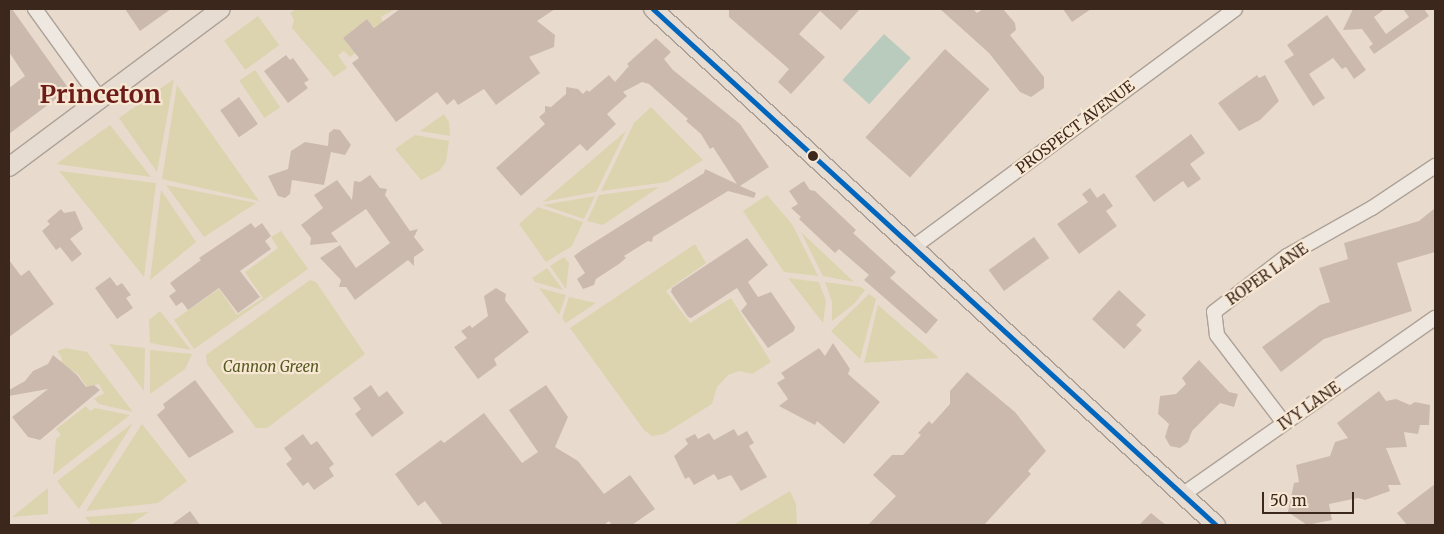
<!DOCTYPE html>
<html>
<head>
<meta charset="utf-8">
<style>
  body { margin:0 }
  #map { position:relative; width:1444px; height:534px; overflow:hidden; background:#e8dbce; font-family:Merriweather,serif }
  div>[style] { position:absolute }
  .green>* { inset:0; background:#dbd4af; transform-origin:0 0 }
  .water>* { inset:0; background:#b9cbbd; transform-origin:0 0 }
  .building>* { inset:0; background:#ccb9ae; transform-origin:0 0 }
  .roads { filter:drop-shadow(1px 0 #ada197) drop-shadow(-1px 0 #ada197) drop-shadow(0 1px #ada197) drop-shadow(0 -1px #ada197) }
  .minor>* { height:14px; margin:-7px; padding:0 7px; transform-origin:7px; border-radius:7px; background:#eee8e0 }
  .major>* { height:18px; margin:-9px; padding:0 9px; transform-origin:9px; border-radius:9px; background:#e6dcd1 }
  .bus-1>* { height:5px; margin:-2.5px; padding:0 2.5px; transform-origin:2.5px; border-radius:2.5px; background:#0065bd }
  .dots>* { width:14px; height:14px; translate:-50% -50%; box-sizing:border-box; border:2px solid #f8e8d3; border-radius:50% }
  span { translate:-50% -50%; white-space:nowrap; text-align:center; line-height:1.15; -webkit-text-stroke:4.5px #f8e8d3; paint-order:stroke }
  .street-label { font-size:15px; color:#3c271d }
  .park-label { font-size:15px; color:#555a22; font-style:italic }
  .town-label { font-size:25px; color:#6c1d19; font-weight:700 }
  .frame { position:absolute; inset:0; border:10px solid #3c271d; pointer-events:none }
  .scale { position:absolute; left:1262px; top:492px; width:92px; height:22px; box-sizing:border-box; border:2px solid #3c271d; border-top:0; padding-left:6px; font-size:15px; line-height:18px; white-space:nowrap; color:#3c271d; -webkit-text-stroke:4px #f8e8d3; paint-order:stroke }
</style>
</head>
<body>
<div id="map">
  <div class="green">
    <i style="clip-path:polygon(evenodd,296px 9px,395px 9px,381px 17px,386px 31px,350px 57px,344px 51px,338px 55px,347px 68px,334px 77px,292px 28px,294px 20px,290px 13px,296px 9px,367px 19px,377px 31px,353px 50px,343px 38px,367px 19px)"></i>
    <i style="left:258px;top:16px;width:36px;height:42px;rotate:54deg"></i>
    <i style="left:255px;top:70px;width:45px;height:19px;rotate:56deg"></i>
    <i style="clip-path:polygon(174px 79px,157px 172px,119px 118px)"></i>
    <i style="clip-path:polygon(177px 85px,259px 201px,162px 179px)"></i>
    <i style="clip-path:polygon(651px 107px,703px 160px,667px 182px,601px 191px,634px 123px)"></i>
    <i style="clip-path:polygon(444px 114px,449px 122px,450px 136px,420px 131px)"></i>
    <i style="clip-path:polygon(110px 125px,151px 177px,56px 164px)"></i>
    <i style="clip-path:polygon(626px 131px,596px 192px,542px 202px,543px 202px)"></i>
    <i style="clip-path:polygon(415px 135px,449px 141px,446px 162px,439px 171px,421px 180px,395px 149px)"></i>
    <i style="clip-path:polygon(59px 171px,156px 183px,144px 277px)"></i>
    <i style="clip-path:polygon(166px 185px,256px 203px,204px 237px)"></i>
    <i style="clip-path:polygon(659px 187px,603px 225px,587px 221px,599px 195px)"></i>
    <i style="clip-path:polygon(161px 190px,196px 242px,150px 280px)"></i>
    <i style="clip-path:polygon(767px 195px,792px 224px,818px 276px,784px 272px,743px 211px)"></i>
    <i style="clip-path:polygon(595px 196px,584px 219px,543px 205px)"></i>
    <i style="clip-path:polygon(538px 207px,583px 222px,572px 246px,546px 262px,519px 224px)"></i>
    <i style="clip-path:polygon(281px 231px,308px 269px,194px 349px,174px 320px,219px 289px,237px 315px,263px 298px,245px 272px,278px 248px,271px 237px)"></i>
    <i style="clip-path:polygon(801px 232px,854px 282px,823px 276px)"></i>
    <i style="clip-path:polygon(695px 244px,706px 263px,666px 291px,690px 323px,731px 298px,771px 362px,752px 374px,739px 371px,728px 375px,717px 387px,712px 404px,664px 434px,652px 436px,644px 430px,570px 328px)"></i>
    <i style="clip-path:polygon(564px 257px,569px 263px,566px 289px,550px 266px)"></i>
    <i style="clip-path:polygon(547px 268px,563px 290px,535px 282px,532px 278px)"></i>
    <i style="clip-path:polygon(788px 278px,819px 282px,826px 301px,823px 323px)"></i>
    <i style="clip-path:polygon(310px 280px,316px 282px,365px 354px,267px 428px,256px 428px,207px 364px,206px 355px)"></i>
    <i style="clip-path:polygon(825px 282px,861px 287px,865px 290px,854px 304px,832px 321px,832px 302px)"></i>
    <i style="clip-path:polygon(539px 288px,566px 295px,559px 315px)"></i>
    <i style="clip-path:polygon(869px 294px,876px 299px,860px 359px,831px 331px)"></i>
    <i style="clip-path:polygon(569px 297px,596px 303px,566px 323px,562px 318px)"></i>
    <i style="clip-path:polygon(878px 305px,939px 358px,864px 363px)"></i>
    <i style="clip-path:polygon(160px 311px,191px 350px,150px 343px,149px 320px)"></i>
    <i style="clip-path:polygon(109px 344px,145px 348px,144px 391px)"></i>
    <i style="clip-path:polygon(66px 348px,87px 352px,133px 412px,99px 404px,94px 399px,104px 393px,99px 384px,87px 387px,78px 374px,61px 364px,62px 358px,57px 351px)"></i>
    <i style="clip-path:polygon(150px 350px,192px 354px,185px 369px,150px 394px)"></i>
    <i style="clip-path:polygon(86px 406px,90px 411px,95px 408px,130px 415px,53px 475px,56px 439px,61px 435px,56px 429px)"></i>
    <i style="clip-path:polygon(133px 423px,79px 509px,57px 481px)"></i>
    <i style="clip-path:polygon(142px 424px,187px 481px,158px 503px,86px 511px)"></i>
    <i style="clip-path:polygon(48px 488px,48px 514px,12px 517px)"></i>
    <i style="clip-path:polygon(790px 491px,796px 504px,797px 525px,733px 525px)"></i>
    <i style="clip-path:polygon(149px 512px,129px 525px,91px 525px,85px 517px)"></i>
  </div>
  <div class="water">
    <i style="left:884px;top:34px;width:36px;height:62px;rotate:42deg"></i>
  </div>
  <div class="building">
    <i style="clip-path:polygon(9px 9px,12px 9px,69px 89px,9px 134px,9px 88px,25px 76px,9px 52px)"></i>
    <i style="clip-path:polygon(125px 9px,171px 9px,140px 31px)"></i>
    <i style="clip-path:polygon(400px 9px,555px 9px,537px 21px,555px 35px,554px 47px,529px 57px,540px 73px,496px 105px,484px 89px,458px 105px,454px 99px,447px 105px,437px 92px,396px 122px,352px 63px,359px 58px,343px 38px,367px 19px,374px 28px)"></i>
    <i style="clip-path:polygon(729px 9px,860px 9px,841px 30px,820px 11px,799px 34px,825px 57px,791px 94px,778px 82px,789px 69px,729px 17px)"></i>
    <i style="clip-path:polygon(940px 9px,973px 9px,977px 13px,983px 9px,1003px 9px,1015px 23px,1016px 30px,1010px 35px,1044px 77px,1044px 88px,1031px 97px,1020px 92px,989px 53px)"></i>
    <i style="clip-path:polygon(1063px 9px,1091px 9px,1072px 22px)"></i>
    <i style="clip-path:polygon(1353px 9px,1385px 9px,1374px 17px,1386px 34px,1409px 17px,1403px 9px,1424px 9px,1429px 16px,1374px 54px,1369px 47px,1373px 44px,1362px 29px,1343px 30px)"></i>
    <i style="clip-path:polygon(1327px 15px,1366px 70px,1354px 79px,1346px 67px,1342px 69px,1333px 58px,1309px 74px,1325px 98px,1313px 106px,1284px 61px,1294px 55px,1287px 45px)"></i>
    <i style="clip-path:polygon(656px 38px,671px 52px,664px 59px,673px 70px,740px 124px,769px 167px,740px 186px,756px 193px,754px 198px,728px 191px,653px 237px,652px 242px,648px 241px,624px 256px,626px 258px,619px 264px,596px 279px,594px 285px,583px 289px,577px 279px,585px 273px,574px 256px,582px 250px,704px 173px,705px 169px,737px 184px,713px 147px,710px 149px,701px 134px,686px 121px,688px 119px,649px 84px,642px 82px,623px 92px,627px 96px,607px 114px,616px 124px,587px 151px,580px 144px,521px 196px,496px 168px,545px 124px,539px 117px,545px 112px,545px 106px,551px 107px,566px 94px,566px 87px,578px 89px,583px 94px,587px 90px,589px 92px,609px 75px,615px 82px,629px 66px,627px 64px)"></i>
    <i style="left:945px;top:49px;width:60px;height:119px;rotate:42deg"></i>
    <i style="clip-path:polygon(286px 55px,290px 60px,293px 58px,309px 80px,304px 83px,308px 88px,288px 103px,264px 71px)"></i>
    <i style="clip-path:polygon(1257px 75px,1259px 78px,1265px 75px,1279px 101px,1260px 120px,1239px 131px,1218px 103px)"></i>
    <i style="left:239px;top:97px;width:33px;height:23px;rotate:55deg"></i>
    <i style="clip-path:polygon(334px 129px,340px 130px,351px 145px,345px 155px,331px 152px,324px 185px,292px 180px,290px 194px,285px 198px,278px 196px,268px 176px,288px 169px,291px 151px,305px 142px,328px 146px,329px 133px)"></i>
    <i style="clip-path:polygon(1191px 134px,1205px 153px,1190px 164px,1201px 179px,1188px 188px,1183px 181px,1154px 202px,1135px 176px)"></i>
    <i style="clip-path:polygon(370px 175px,380px 188px,387px 189px,385px 195px,410px 231px,418px 229px,414px 237px,424px 250px,414px 257px,414px 266px,408px 260px,355px 300px,346px 287px,339px 287px,341px 280px,320px 258px,340px 245px,356px 268px,390px 243px,366px 209px,331px 233px,338px 242px,310px 245px,311px 238px,301px 225px,323px 208px,314px 195px,337px 180px,352px 200px,354px 181px,360px 182px)"></i>
    <i style="clip-path:polygon(804px 181px,810px 190px,815px 191px,856px 230px,853px 233px,896px 272px,890px 278px,938px 320px,926px 334px,864px 280px,869px 275px,839px 249px,835px 253px,799px 219px,801px 217px,791px 208px,798px 204px,789px 191px)"></i>
    <i style="clip-path:polygon(1090px 188px,1097px 198px,1104px 193px,1113px 206px,1106px 211px,1117px 226px,1079px 254px,1057px 224px,1088px 202px,1082px 194px)"></i>
    <i style="clip-path:polygon(1435px 208px,1435px 252px,1397px 263px,1412px 311px,1324px 339px,1281px 372px,1262px 347px,1320px 305px,1330px 302px,1319px 268px,1348px 259px,1344px 243px,1419px 221px)"></i>
    <i style="clip-path:polygon(61px 209px,64px 213px,75px 211px,83px 229px,70px 239px,82px 254px,72px 262px,60px 247px,56px 250px,42px 231px,50px 224px,47px 221px)"></i>
    <i style="clip-path:polygon(251px 223px,255px 228px,262px 223px,271px 236px,265px 241px,271px 249px,240px 271px,260px 297px,238px 313px,219px 288px,188px 310px,182px 302px,176px 306px,169px 296px,176px 291px,170px 283px,201px 260px,199px 258px)"></i>
    <i style="left:1034px;top:237px;width:26px;height:56px;rotate:54deg"></i>
    <i style="clip-path:polygon(747px 238px,768px 265px,748px 282px,758px 297px,771px 292px,795px 327px,794px 331px,768px 348px,741px 311px,747px 304px,737px 288px,691px 318px,688px 317px,671px 292px,672px 288px)"></i>
    <i style="clip-path:polygon(9px 260px,21px 276px,29px 270px,54px 304px,9px 337px)"></i>
    <i style="clip-path:polygon(110px 277px,117px 286px,122px 283px,131px 295px,126px 298px,133px 308px,117px 319px,95px 288px)"></i>
    <i style="clip-path:polygon(496px 288px,506px 294px,505px 300px,529px 332px,494px 359px,497px 365px,478px 379px,454px 347px,467px 338px,461px 331px,470px 325px,472px 328px,488px 316px,484px 296px)"></i>
    <i style="clip-path:polygon(1119px 290px,1146px 315px,1136px 325px,1142px 330px,1124px 349px,1092px 319px)"></i>
    <i style="clip-path:polygon(833px 343px,850px 369px,848px 374px,880px 402px,844px 444px,817px 421px,815px 425px,779px 406px,788px 399px,777px 383px,785px 378px,781px 373px,819px 348px,825px 356px)"></i>
    <i style="clip-path:polygon(53px 355px,77px 375px,86px 387px,94px 385px,100px 390px,40px 440px,28px 437px,12px 417px,48px 389px,9px 396px,9px 390px,25px 381px,33px 371px,48px 364px)"></i>
    <i style="clip-path:polygon(1199px 360px,1229px 392px,1238px 394px,1234px 407px,1220px 403px,1192px 431px,1188px 442px,1180px 448px,1170px 446px,1165px 437px,1169px 424px,1158px 414px,1160px 396px,1176px 394px,1186px 384px,1182px 378px)"></i>
    <i style="clip-path:polygon(967px 372px,1015px 412px,1046px 451px,1028px 471px,1031px 474px,984px 525px,868px 525px,896px 496px,873px 475px,892px 455px,903px 455px,921px 435px,918px 433px,929px 421px,932px 424px,950px 404px,950px 391px)"></i>
    <i style="clip-path:polygon(195px 380px,234px 432px,189px 458px,157px 415px,165px 408px,163px 404px)"></i>
    <i style="clip-path:polygon(371px 385px,379px 397px,387px 391px,404px 413px,372px 437px,355px 414px,361px 409px,353px 398px)"></i>
    <i style="clip-path:polygon(546px 385px,568px 417px,555px 447px,578px 461px,604px 494px,630px 475px,655px 509px,632px 525px,612px 525px,609px 521px,604px 525px,443px 525px,425px 501px,418px 506px,395px 474px,441px 440px,444px 443px,484px 413px,522px 463px,538px 452px,509px 410px)"></i>
    <i style="clip-path:polygon(1379px 391px,1386px 401px,1396px 399px,1410px 405px,1415px 402px,1430px 405px,1429px 425px,1420px 425px,1418px 434px,1404px 432px,1407px 447px,1386px 448px,1401px 485px,1388px 485px,1390px 491px,1365px 500px,1358px 498px,1329px 504px,1332px 520px,1307px 525px,1288px 512px,1294px 483px,1299px 482px,1296px 465px,1330px 456px,1335px 442px,1348px 438px,1337px 423px)"></i>
    <i style="clip-path:polygon(734px 429px,738px 436px,747px 431px,754px 443px,749px 446px,767px 477px,741px 491px,731px 475px,718px 480px,714px 474px,694px 485px,689px 477px,685px 479px,674px 456px,688px 444px,685px 439px,695px 434px,698px 439px,709px 433px,714px 440px)"></i>
    <i style="clip-path:polygon(303px 434px,311px 445px,317px 441px,334px 464px,329px 468px,334px 476px,314px 490px,308px 482px,303px 486px,286px 464px,292px 459px,284px 448px)"></i>
    <i style="clip-path:polygon(1435px 484px,1435px 525px,1407px 525px,1397px 513px)"></i>
    <i style="clip-path:polygon(190px 511px,200px 525px,171px 525px)"></i>
    <i style="clip-path:polygon(1151px 513px,1166px 525px,1139px 525px)"></i>
  </div>
  <div class="roads">
    <div class="minor">
      <i style="left:35px;top:9px;width:111px;rotate:54.2deg"></i>
      <i style="left:915px;top:246px;width:398px;rotate:-36.5deg"></i>
      <i style="left:1284px;top:423px;width:111px;rotate:-127.3deg"></i>
      <i style="left:1217px;top:335px;width:23px;rotate:-97deg"></i>
      <i style="left:1214px;top:312px;width:92px;rotate:-37.5deg"></i>
      <i style="left:1287px;top:256px;width:98px;rotate:-29.5deg"></i>
      <i style="left:1372px;top:208px;width:76px;rotate:-33.7deg"></i>
      <i style="left:1182px;top:495px;width:309px;rotate:-35deg"></i>
    </div>
    <div class="major">
      <i style="left:653px;top:9px;width:764px;rotate:42.51deg"></i>
      <i style="left:9px;top:167px;width:264px;rotate:-36.7deg"></i>
    </div>
  </div>
  <div class="bus-1">
    <i style="left:653px;top:9px;width:764px;rotate:42.51deg"></i>
  </div>
  <div class="dots">
    <i style="left:813px;top:156px;background:#3c271d"></i>
  </div>
  <div class="street-label">
    <span style="left:1075px;top:127px;rotate:-37deg">PROSPECT AVENUE</span>
    <span style="left:1267px;top:274px;rotate:-35deg">ROPER LANE</span>
    <span style="left:1309px;top:406px;rotate:-35deg">IVY LANE</span>
  </div>
  <div class="park-label">
    <span style="left:271px;top:367px">Cannon Green</span>
  </div>
  <div class="town-label">
    <span style="left:100px;top:94px">Princeton</span>
  </div>
  <div class="frame"></div>
  <div class="scale">50 m</div>
</div>
</body>
</html>
